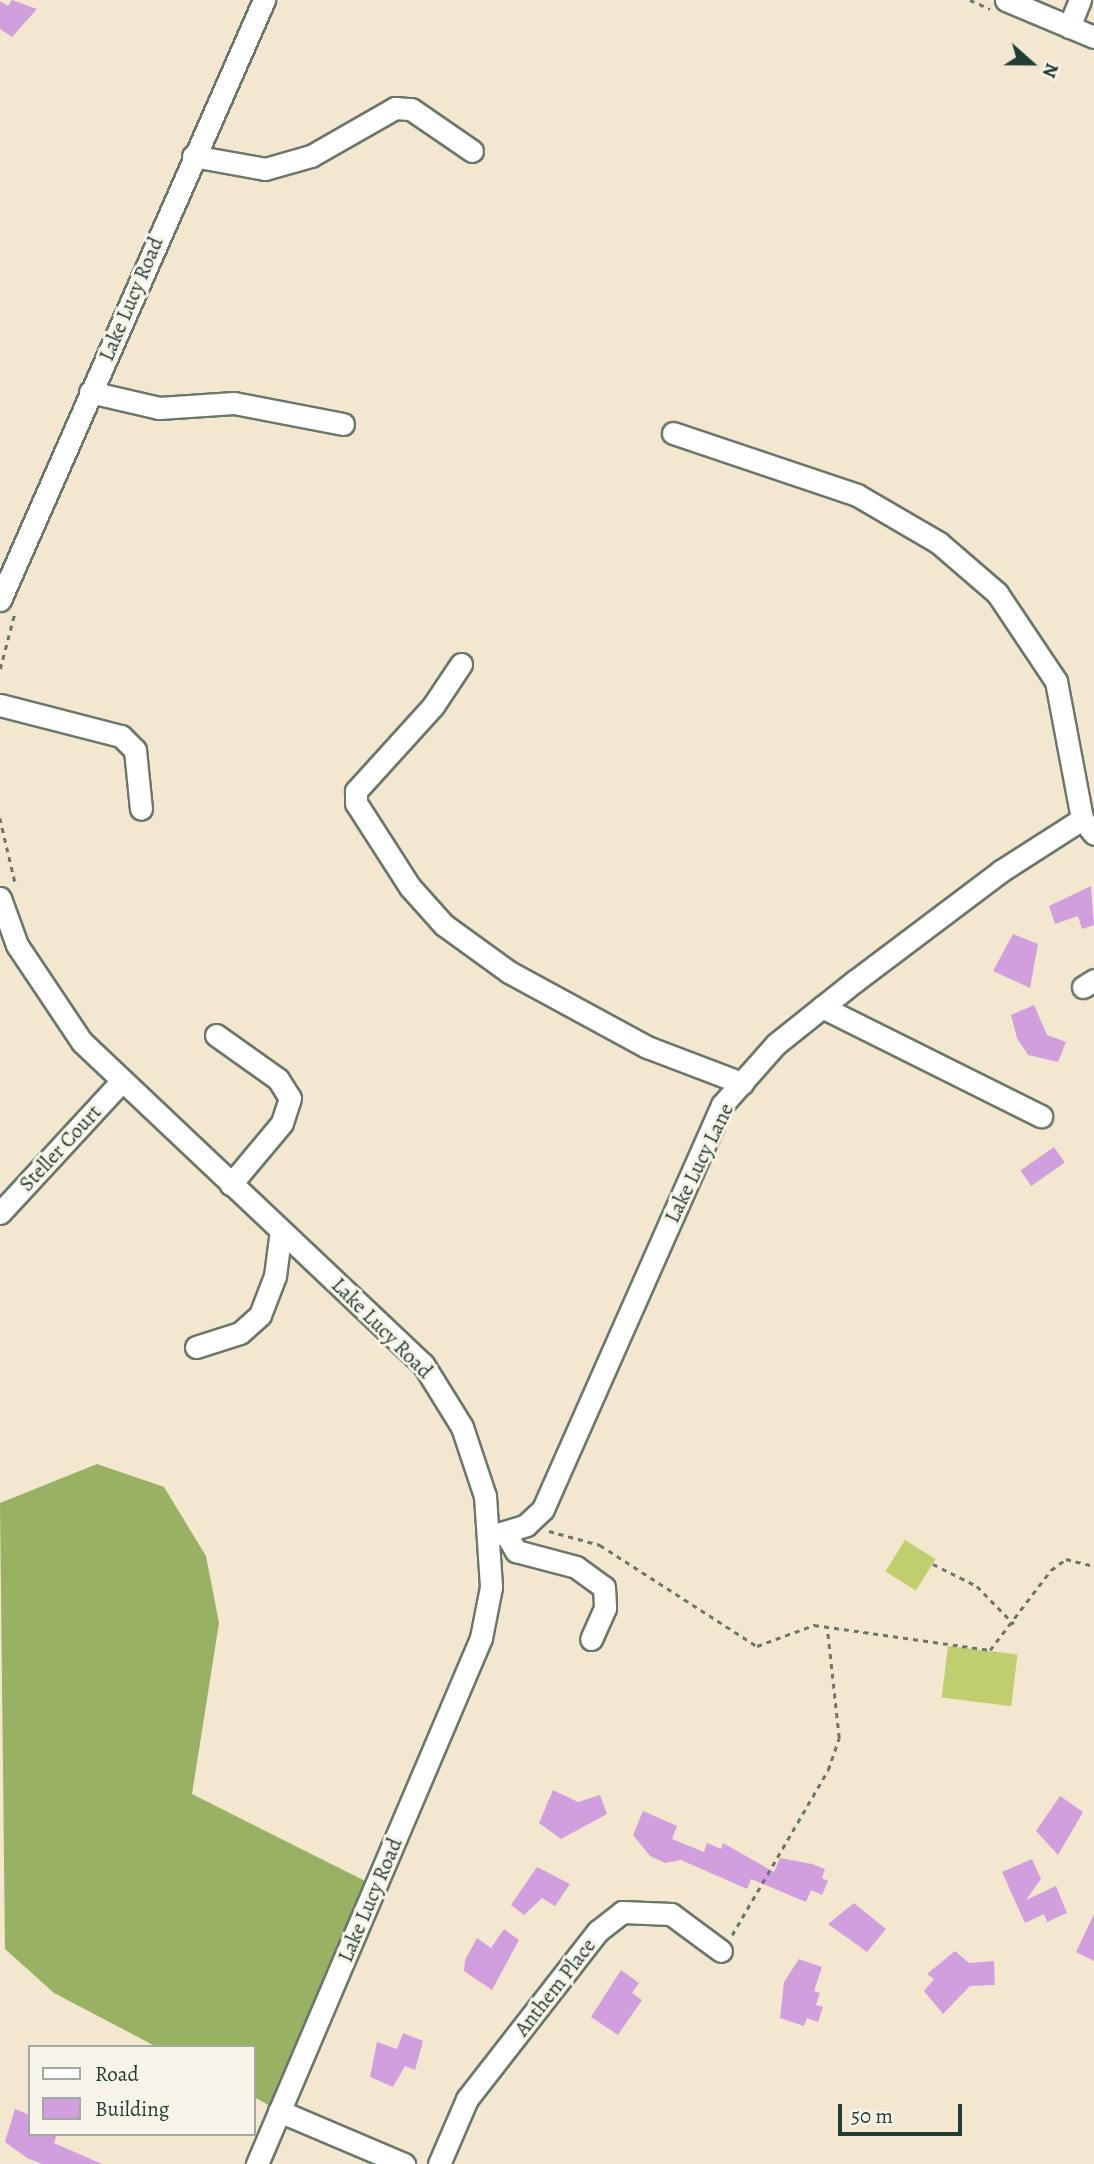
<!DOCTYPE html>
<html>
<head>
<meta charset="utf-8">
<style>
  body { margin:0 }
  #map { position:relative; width:1094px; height:2164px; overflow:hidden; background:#f3e7d0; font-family:Alegreya,serif }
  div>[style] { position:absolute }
  .green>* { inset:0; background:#c1ce6f; transform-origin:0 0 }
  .forest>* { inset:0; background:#98b162 }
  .building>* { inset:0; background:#d29fde; transform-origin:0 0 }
  .path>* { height:2.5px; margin-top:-1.25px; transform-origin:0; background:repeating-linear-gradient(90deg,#69786b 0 5px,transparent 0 10px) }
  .roads { filter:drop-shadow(2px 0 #69786b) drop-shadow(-2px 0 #69786b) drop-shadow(0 2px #69786b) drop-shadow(0 -2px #69786b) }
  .minor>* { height:21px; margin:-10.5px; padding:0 10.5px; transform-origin:10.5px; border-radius:10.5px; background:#fff }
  span { translate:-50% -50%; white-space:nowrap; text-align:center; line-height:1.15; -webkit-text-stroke:6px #f7f3e8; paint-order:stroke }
  .street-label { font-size:21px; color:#1f3d34 }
  .legend { position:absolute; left:28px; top:2045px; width:228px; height:91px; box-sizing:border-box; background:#f7f3e8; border:2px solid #a1aaa0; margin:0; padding:9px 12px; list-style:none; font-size:21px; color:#1f3d34 }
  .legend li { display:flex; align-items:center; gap:14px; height:35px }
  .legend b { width:35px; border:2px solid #a1aaa0 }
  .north { position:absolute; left:996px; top:28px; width:70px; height:70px; -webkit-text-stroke:5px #f7f3e8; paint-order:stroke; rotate:111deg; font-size:19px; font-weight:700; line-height:28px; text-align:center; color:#1f3d34 }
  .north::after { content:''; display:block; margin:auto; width:24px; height:32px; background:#1f3d34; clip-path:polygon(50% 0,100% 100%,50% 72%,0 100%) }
  .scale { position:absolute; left:838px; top:2104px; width:124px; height:32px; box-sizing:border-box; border:4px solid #1f3d34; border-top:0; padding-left:9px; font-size:21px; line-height:24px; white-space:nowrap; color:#1f3d34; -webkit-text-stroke:5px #f7f3e8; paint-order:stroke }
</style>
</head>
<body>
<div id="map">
  <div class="green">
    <i style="left:905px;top:1540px;width:36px;height:37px;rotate:32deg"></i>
    <i style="left:948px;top:1646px;width:70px;height:52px;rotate:7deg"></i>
  </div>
  <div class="forest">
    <i style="clip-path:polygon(97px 1464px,164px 1487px,206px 1556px,219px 1623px,192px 1794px,375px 1886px,279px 2111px,254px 2097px,254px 2047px,157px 2047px,54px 1993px,5px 1949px,0 1503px)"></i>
  </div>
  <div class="building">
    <i style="clip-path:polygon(12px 0,37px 9px,12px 37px,0 29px,0 1px,8px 6px)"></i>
    <i style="clip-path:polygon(1091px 886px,1094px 925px,1082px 929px,1078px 916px,1055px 924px,1049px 906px)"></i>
    <i style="clip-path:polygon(1013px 934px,1038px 944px,1030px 988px,993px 971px)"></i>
    <i style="clip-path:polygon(1034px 1005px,1047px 1035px,1066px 1042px,1058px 1062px,1028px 1055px,1017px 1038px,1011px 1015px)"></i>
    <i style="left:1054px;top:1147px;width:19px;height:41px;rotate:55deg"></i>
    <i style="clip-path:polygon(553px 1790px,578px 1802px,600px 1795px,607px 1814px,561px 1839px,539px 1823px)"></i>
    <i style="clip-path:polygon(1060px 1796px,1083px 1812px,1058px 1855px,1036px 1831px)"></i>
    <i style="clip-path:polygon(643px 1811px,677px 1826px,672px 1839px,704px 1852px,707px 1843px,721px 1849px,723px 1843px,774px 1872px,780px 1858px,812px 1864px,825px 1869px,822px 1878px,828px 1881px,822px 1895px,811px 1890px,806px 1902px,751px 1879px,747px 1889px,681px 1860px,665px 1863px,650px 1856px,633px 1835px)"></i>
    <i style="clip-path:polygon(1032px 1859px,1041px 1879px,1026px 1900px,1056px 1886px,1067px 1913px,1047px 1922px,1044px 1914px,1025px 1923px,1002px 1872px)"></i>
    <i style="clip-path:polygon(537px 1867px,570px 1884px,555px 1906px,542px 1898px,524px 1915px,511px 1905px)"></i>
    <i style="clip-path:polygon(854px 1903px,886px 1929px,867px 1952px,828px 1924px)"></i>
    <i style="clip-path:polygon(1094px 1914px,1094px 1961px,1076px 1952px)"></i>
    <i style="clip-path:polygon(504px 1929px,519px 1940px,492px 1990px,464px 1971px,465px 1960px,477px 1938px,491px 1948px)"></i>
    <i style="clip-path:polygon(955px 1951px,969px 1963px,994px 1961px,995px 1985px,970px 1986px,943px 2014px,924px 1991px,934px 1979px,927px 1974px)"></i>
    <i style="clip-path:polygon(799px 1959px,822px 1967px,814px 1991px,820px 1993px,816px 2005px,823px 2007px,818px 2022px,807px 2018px,804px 2026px,780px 2018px,784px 1982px)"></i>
    <i style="clip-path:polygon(621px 1970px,639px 1983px,632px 1993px,642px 2000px,618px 2035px,591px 2017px)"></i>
    <i style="clip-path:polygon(403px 2033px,423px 2041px,415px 2070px,405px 2066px,393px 2087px,370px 2077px,377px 2042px,397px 2049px)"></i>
    <i style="clip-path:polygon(15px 2109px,30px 2115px,30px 2134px,57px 2134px,54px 2143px,102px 2164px,42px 2164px,27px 2158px,5px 2142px)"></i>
  </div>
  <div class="path">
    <i style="left:970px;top:0;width:22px;rotate:24deg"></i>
    <i style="left:0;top:669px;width:59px;rotate:-75.3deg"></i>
    <i style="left:0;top:818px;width:70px;rotate:76.8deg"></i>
    <i style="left:549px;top:1531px;width:53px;rotate:15.4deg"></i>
    <i style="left:600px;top:1545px;width:187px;rotate:32.8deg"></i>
    <i style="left:757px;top:1646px;width:61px;rotate:-20.2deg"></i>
    <i style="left:814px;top:1625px;width:178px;rotate:8.1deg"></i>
    <i style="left:990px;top:1650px;width:101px;rotate:-52.7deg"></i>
    <i style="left:1051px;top:1570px;width:19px;rotate:-36deg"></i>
    <i style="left:1066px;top:1559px;width:29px;rotate:14deg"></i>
    <i style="left:933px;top:1564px;width:49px;rotate:26.6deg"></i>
    <i style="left:977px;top:1586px;width:53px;rotate:45.8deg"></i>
    <i style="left:732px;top:1935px;width:191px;rotate:-59.8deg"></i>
    <i style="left:828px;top:1770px;width:34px;rotate:-71deg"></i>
    <i style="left:839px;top:1738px;width:112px;rotate:-96.2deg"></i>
  </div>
  <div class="roads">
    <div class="minor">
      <i style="left:1006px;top:0;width:95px;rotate:22.8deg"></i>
      <i style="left:1069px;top:27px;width:29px;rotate:-68deg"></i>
      <i style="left:193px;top:156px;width:73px;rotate:10.2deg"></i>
      <i style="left:265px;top:169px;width:48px;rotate:-15.8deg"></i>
      <i style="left:311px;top:156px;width:97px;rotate:-29.7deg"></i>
      <i style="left:395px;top:108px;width:16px;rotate:4deg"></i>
      <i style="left:411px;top:109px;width:74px;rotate:34.5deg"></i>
      <i style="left:90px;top:392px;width:71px;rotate:13.1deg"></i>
      <i style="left:159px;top:408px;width:75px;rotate:-3.8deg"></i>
      <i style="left:234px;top:403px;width:111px;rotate:10.9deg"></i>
      <i style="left:673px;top:433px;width:194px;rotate:18.6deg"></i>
      <i style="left:857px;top:495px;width:95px;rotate:30.3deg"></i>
      <i style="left:939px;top:543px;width:77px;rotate:40.8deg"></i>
      <i style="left:997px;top:593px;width:106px;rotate:56.2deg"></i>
      <i style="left:1056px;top:681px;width:140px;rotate:79.3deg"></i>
      <i style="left:1082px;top:819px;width:19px;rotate:51deg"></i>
      <i style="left:0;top:600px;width:656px;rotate:-66.25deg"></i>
      <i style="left:461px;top:664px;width:50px;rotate:123.7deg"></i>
      <i style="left:433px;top:706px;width:115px;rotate:132.2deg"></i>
      <i style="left:356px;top:791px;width:12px;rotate:90deg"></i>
      <i style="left:356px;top:803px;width:100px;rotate:57.3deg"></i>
      <i style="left:410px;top:887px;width:51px;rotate:48.2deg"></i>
      <i style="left:444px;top:925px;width:80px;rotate:35.9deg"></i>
      <i style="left:509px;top:972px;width:157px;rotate:28.5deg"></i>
      <i style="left:647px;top:1047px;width:102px;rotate:20.8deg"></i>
      <i style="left:0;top:705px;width:125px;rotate:14.4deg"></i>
      <i style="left:121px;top:736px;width:20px;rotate:45deg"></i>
      <i style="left:135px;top:750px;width:59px;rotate:84.2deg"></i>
      <i style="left:0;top:898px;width:50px;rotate:70.1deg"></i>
      <i style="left:17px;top:945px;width:117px;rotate:56.2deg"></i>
      <i style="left:82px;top:1042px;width:469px;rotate:43.4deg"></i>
      <i style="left:423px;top:1364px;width:74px;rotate:58.2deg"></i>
      <i style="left:462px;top:1427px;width:73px;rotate:71.6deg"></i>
      <i style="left:485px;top:1496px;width:91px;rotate:86.2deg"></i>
      <i style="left:491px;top:1587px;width:52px;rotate:101.1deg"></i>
      <i style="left:481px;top:1638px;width:572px;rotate:113.07deg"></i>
      <i style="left:1083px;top:987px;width:13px;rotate:-32deg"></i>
      <i style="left:822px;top:1007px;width:245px;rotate:26.5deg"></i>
      <i style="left:216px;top:1035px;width:76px;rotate:35.4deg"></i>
      <i style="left:278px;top:1079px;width:22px;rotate:58deg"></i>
      <i style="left:290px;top:1098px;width:26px;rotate:108deg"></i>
      <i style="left:282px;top:1123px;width:80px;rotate:129.9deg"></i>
      <i style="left:0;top:1213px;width:177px;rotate:-47.3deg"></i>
      <i style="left:196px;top:1347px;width:46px;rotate:-17.7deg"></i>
      <i style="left:240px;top:1333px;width:27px;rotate:-42deg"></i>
      <i style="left:260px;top:1315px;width:42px;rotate:-69deg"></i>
      <i style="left:275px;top:1276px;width:46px;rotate:-82.6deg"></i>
      <i style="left:506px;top:1534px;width:20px;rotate:60deg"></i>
      <i style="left:516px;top:1551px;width:62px;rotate:14.9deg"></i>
      <i style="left:576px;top:1567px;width:34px;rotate:36deg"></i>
      <i style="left:604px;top:1587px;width:21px;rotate:87deg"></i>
      <i style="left:605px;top:1608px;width:34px;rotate:114deg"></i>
      <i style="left:491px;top:1536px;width:37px;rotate:-17deg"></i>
      <i style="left:526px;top:1525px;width:23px;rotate:-43deg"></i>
      <i style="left:543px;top:1509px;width:442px;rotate:-66.1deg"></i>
      <i style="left:722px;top:1105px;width:81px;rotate:-48.5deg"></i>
      <i style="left:776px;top:1044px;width:101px;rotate:-38.6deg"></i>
      <i style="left:855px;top:981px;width:183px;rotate:-37deg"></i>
      <i style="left:1001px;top:871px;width:96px;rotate:-32.7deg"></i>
      <i style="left:279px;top:2111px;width:136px;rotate:23deg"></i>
      <i style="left:439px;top:2164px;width:71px;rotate:-66.7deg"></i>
      <i style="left:467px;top:2099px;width:213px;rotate:-52.1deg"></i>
      <i style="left:598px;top:1931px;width:31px;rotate:-38deg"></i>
      <i style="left:622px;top:1912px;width:49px;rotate:2.3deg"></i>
      <i style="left:671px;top:1914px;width:62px;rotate:36.5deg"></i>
    </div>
  </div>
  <div class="street-label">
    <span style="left:131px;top:299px;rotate:-67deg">Lake Lucy Road</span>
    <span style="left:60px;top:1148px;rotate:-47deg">Steller Court</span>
    <span style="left:699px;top:1163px;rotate:-64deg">Lake Lucy Lane</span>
    <span style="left:382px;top:1328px;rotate:45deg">Lake Lucy Road</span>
    <span style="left:370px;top:1900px;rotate:-67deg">Lake Lucy Road</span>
    <span style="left:555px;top:1987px;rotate:-52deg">Anthem Place</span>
  </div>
  <ul class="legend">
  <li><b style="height:9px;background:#fff"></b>Road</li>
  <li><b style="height:19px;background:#d29fde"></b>Building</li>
  </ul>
  <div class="north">N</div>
  <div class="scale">50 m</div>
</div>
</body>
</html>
